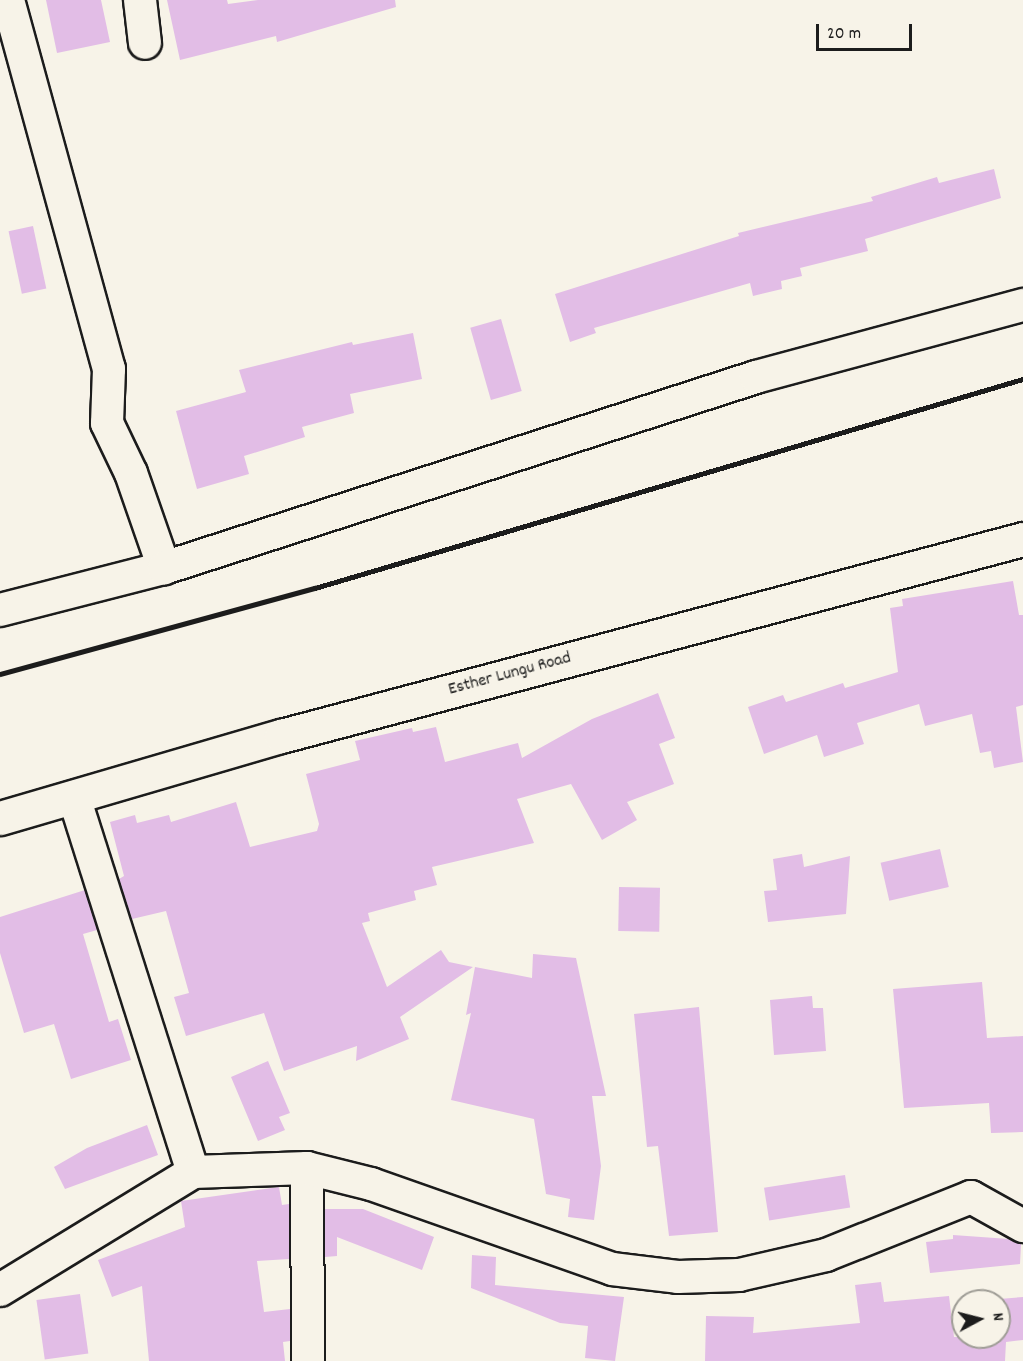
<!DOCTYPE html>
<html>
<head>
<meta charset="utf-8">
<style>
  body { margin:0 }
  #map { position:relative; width:1023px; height:1361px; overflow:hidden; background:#f7f3e8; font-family:Dekko,sans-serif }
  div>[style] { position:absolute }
  .building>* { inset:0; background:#e2bde6; transform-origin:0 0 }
  .roads { filter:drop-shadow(2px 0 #1c1c1c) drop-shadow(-2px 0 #1c1c1c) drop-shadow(0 2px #1c1c1c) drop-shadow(0 -2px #1c1c1c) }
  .street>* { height:32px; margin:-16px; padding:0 16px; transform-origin:16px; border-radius:16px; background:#f7f3e8 }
  .secondary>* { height:33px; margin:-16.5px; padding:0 16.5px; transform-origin:16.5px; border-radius:16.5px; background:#f7f3e8 }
  .rail>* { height:4.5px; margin:-2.25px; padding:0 2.25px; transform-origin:2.25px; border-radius:2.25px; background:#1c1c1c }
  span { translate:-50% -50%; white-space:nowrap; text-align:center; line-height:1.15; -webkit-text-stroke:4.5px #f7f3e8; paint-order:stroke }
  .street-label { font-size:18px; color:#1c1c1c }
  .north { position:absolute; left:951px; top:1289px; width:60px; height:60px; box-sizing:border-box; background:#f7f3e8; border:2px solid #9f9d96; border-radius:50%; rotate:83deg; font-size:16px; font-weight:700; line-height:24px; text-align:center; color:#1c1c1c }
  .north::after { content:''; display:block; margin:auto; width:21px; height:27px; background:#1c1c1c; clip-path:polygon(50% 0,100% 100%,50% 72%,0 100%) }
  .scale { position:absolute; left:816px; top:24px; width:96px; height:27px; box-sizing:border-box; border:3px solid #1c1c1c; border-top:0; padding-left:8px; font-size:18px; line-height:21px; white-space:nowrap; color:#1c1c1c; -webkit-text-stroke:4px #f7f3e8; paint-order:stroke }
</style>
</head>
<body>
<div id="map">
  <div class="building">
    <i style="clip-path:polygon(46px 0,101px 0,110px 42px,57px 53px)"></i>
    <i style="clip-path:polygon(167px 0,227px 0,228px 4px,258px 0,395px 0,396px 7px,277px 42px,276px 36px,180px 60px)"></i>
    <i style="clip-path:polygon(994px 169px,1001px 198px,865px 239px,868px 251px,800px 268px,802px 276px,781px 281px,782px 289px,753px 296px,750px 283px,594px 328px,596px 333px,570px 342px,555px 294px,739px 236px,738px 233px,873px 201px,871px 197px,937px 177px,939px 183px)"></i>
    <i style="left:33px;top:226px;width:64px;height:25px;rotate:78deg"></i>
    <i style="left:501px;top:319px;width:75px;height:32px;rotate:74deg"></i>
    <i style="clip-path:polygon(413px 333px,422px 379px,350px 394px,354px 413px,302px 427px,305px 437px,244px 456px,249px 474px,197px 489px,176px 411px,246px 392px,239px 370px,352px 342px,353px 345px)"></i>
    <i style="clip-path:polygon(1013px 581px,1019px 615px,1023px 615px,1023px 705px,1016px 707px,1023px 762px,994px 768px,991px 751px,980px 753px,972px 714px,925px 726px,919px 704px,857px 723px,864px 744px,824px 757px,817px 735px,764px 754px,748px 707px,783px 695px,786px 702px,843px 683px,845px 688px,898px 672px,890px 608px,903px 606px,902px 599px)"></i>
    <i style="clip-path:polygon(658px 693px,675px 738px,659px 744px,674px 784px,627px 802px,637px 820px,602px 840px,571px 784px,517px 799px,534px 843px,432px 867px,437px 885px,414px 891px,416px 900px,368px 913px,370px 921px,362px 923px,387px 987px,441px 950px,449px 962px,473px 967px,400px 1017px,409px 1039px,356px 1061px,357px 1046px,284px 1071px,264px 1013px,186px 1036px,174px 997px,189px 993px,166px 911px,132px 919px,119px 879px,124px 876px,110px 822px,135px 815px,137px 823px,169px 815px,171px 822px,236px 802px,250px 847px,317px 831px,319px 824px,306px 774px,360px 760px,355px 741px,412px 728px,413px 732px,436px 727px,445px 762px,518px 743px,522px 758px,592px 719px)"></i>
    <i style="left:940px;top:849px;width:39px;height:61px;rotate:77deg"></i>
    <i style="clip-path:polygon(802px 854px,804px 867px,850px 856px,846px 914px,768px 922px,764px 891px,777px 890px,773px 859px)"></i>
    <i style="left:619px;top:887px;width:41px;height:44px;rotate:1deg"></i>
    <i style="clip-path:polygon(85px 890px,97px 930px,83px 934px,109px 1022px,118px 1019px,131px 1060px,71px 1079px,54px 1024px,24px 1033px,0 953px,0 917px)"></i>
    <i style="clip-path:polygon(533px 954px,576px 958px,606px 1096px,592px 1096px,601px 1166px,594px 1220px,568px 1217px,570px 1199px,546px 1194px,534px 1119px,451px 1100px,471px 1013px,466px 1015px,475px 967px,532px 978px)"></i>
    <i style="clip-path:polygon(982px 982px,987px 1038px,1023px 1036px,1023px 1132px,991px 1133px,989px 1103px,904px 1108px,893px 989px)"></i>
    <i style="clip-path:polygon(812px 996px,813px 1008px,823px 1008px,826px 1051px,774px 1055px,770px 1000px)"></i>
    <i style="clip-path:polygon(699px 1007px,718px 1232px,669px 1236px,658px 1146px,647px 1147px,634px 1014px)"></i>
    <i style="clip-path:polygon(268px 1061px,290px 1113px,279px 1117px,285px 1130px,258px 1141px,231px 1077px)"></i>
    <i style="clip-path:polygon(147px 1125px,158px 1155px,65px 1189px,54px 1167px,87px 1148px)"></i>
    <i style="left:845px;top:1175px;width:33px;height:82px;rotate:81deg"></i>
    <i style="clip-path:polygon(279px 1187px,282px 1205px,289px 1204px,289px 1259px,257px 1261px,264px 1312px,290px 1309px,290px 1341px,283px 1342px,285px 1361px,149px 1361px,142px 1286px,112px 1297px,98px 1260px,185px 1227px,181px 1201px)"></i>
    <i style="clip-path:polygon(325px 1209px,363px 1209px,434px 1237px,422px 1270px,337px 1237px,337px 1256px,325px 1257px)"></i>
    <i style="clip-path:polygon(953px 1235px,1009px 1239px,1021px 1244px,1020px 1264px,930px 1273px,926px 1242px,953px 1239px)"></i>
    <i style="clip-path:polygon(472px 1255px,496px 1257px,495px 1285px,624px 1297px,615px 1361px,585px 1358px,588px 1326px,560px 1323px,471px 1288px)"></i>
    <i style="clip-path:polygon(881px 1282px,884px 1302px,949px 1296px,954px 1337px,999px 1337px,999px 1299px,1023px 1297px,1023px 1340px,1006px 1342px,1005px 1361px,705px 1361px,706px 1316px,754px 1317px,753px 1333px,860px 1323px,855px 1285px)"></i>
    <i style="left:80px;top:1294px;width:60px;height:44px;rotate:82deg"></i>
  </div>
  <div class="roads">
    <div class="street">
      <i style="left:8px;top:0;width:383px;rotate:74.7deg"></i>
      <i style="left:109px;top:369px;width:54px;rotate:92.1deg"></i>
      <i style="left:107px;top:423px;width:55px;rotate:64.4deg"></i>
      <i style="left:131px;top:473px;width:101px;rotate:70.8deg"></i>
      <i style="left:140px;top:0;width:43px;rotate:83.4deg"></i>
      <i style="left:0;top:610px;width:169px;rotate:-14.4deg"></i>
      <i style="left:164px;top:568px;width:622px;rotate:-17.88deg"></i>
      <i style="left:756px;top:377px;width:277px;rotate:-15.1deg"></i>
      <i style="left:74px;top:797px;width:393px;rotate:72.4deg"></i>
      <i style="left:307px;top:1168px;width:193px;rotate:89.7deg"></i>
      <i style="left:0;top:1290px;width:226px;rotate:-31.4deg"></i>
      <i style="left:193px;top:1172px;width:114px;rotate:-2deg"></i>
      <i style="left:307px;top:1168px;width:66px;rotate:14deg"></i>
      <i style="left:371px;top:1184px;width:256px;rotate:19.4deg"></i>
      <i style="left:612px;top:1269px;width:66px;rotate:6.9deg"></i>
      <i style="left:678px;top:1277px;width:61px;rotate:-1.9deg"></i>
      <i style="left:739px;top:1275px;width:89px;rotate:-12.9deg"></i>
      <i style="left:826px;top:1255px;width:156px;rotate:-21.8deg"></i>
      <i style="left:971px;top:1197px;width:60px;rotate:29.1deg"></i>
    </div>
    <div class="secondary">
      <i style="left:0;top:818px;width:293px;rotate:-16.3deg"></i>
      <i style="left:281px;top:736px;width:768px;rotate:-14.87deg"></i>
    </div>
  </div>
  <div class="rail">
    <i style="left:0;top:674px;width:327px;rotate:-15.3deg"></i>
    <i style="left:315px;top:588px;width:738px;rotate:-16.45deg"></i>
  </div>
  <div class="street-label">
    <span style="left:510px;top:675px;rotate:-15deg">Esther Lungu Road</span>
  </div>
  <div class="north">N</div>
  <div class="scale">20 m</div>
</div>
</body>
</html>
